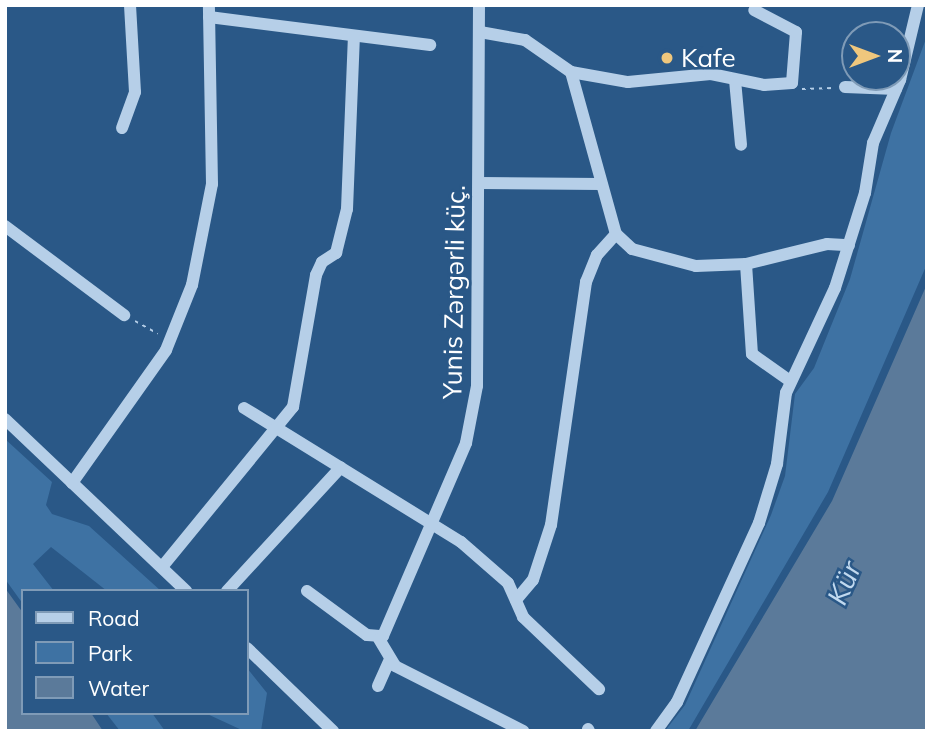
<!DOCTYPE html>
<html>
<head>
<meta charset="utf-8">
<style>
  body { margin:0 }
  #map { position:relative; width:932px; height:736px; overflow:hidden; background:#2a5887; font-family:Mulish,sans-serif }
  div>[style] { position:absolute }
  .green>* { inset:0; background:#3e72a3 }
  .water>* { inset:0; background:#5b7a9a }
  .path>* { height:2px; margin-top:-1px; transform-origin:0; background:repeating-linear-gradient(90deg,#b6cfe8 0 3.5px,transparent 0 8.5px) }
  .minor>* { height:12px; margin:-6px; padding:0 6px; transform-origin:6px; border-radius:6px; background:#b6cfe8 }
  .dots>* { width:19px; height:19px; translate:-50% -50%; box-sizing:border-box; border:4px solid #2a5887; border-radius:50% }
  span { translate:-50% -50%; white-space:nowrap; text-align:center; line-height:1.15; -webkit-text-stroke:5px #2a5887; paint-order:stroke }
  .poi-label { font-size:26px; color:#fff }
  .left { translate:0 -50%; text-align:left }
  .street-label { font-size:26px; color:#fff }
  .water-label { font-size:28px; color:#c1d9ef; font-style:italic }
  .frame { position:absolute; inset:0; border:7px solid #fff; pointer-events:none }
  .legend { position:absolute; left:21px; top:589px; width:228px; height:126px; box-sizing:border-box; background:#2a5887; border:2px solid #7f9bb7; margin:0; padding:9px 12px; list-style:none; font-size:21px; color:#fff }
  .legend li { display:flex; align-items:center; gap:14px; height:35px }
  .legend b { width:35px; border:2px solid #7f9bb7 }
  .north { position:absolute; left:841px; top:21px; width:70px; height:70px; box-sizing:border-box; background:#2a5887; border:2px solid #7f9bb7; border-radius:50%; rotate:90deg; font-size:19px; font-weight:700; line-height:28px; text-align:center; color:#fff }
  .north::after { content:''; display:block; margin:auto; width:24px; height:32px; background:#efc77d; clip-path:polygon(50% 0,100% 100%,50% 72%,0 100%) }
</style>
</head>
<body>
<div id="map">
  <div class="green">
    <i style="clip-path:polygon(927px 36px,927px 264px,828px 492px,688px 731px,665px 731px,685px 705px,771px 515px,785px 476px,795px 394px,814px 368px,850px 279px,891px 133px)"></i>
    <i style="clip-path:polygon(5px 439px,52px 482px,46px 505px,52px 514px,89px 526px,161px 591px,107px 591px,51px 547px,33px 564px,54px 591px,23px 591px,23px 604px,5px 579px)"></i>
    <i style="clip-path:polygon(247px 668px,267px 693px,261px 731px,244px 731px,205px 713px,247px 713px)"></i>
    <i style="clip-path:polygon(106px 713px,152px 713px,165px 731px,120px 731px)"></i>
  </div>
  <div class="water">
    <i style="clip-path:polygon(927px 284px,927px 731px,695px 731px,832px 501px)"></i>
    <i style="clip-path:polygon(5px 588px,23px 613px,23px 713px,91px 713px,103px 731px,5px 731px)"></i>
  </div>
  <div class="path">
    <i style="left:802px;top:89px;width:32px;rotate:-2deg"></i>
    <i style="left:135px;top:321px;width:26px;rotate:29deg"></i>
  </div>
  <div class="minor">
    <i style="left:209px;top:17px;width:223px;rotate:7.2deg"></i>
    <i style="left:480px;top:32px;width:46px;rotate:10.1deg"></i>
    <i style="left:525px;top:40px;width:56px;rotate:34.8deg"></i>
    <i style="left:571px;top:72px;width:168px;rotate:74.5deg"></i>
    <i style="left:616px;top:234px;width:22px;rotate:43deg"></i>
    <i style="left:632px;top:249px;width:66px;rotate:14.9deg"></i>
    <i style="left:696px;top:266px;width:50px;rotate:-2.3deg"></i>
    <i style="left:746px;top:264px;width:83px;rotate:-13.9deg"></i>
    <i style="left:827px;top:244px;width:22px;rotate:3deg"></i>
    <i style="left:571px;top:72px;width:58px;rotate:10deg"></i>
    <i style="left:628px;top:82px;width:83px;rotate:-5.5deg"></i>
    <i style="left:711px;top:74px;width:54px;rotate:11.7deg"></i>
    <i style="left:764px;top:85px;width:28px;rotate:-4deg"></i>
    <i style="left:792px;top:83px;width:51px;rotate:-85.5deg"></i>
    <i style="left:796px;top:32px;width:47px;rotate:-152.4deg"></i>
    <i style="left:735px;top:80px;width:65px;rotate:84.7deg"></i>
    <i style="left:845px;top:87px;width:51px;rotate:2.2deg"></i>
    <i style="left:122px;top:128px;width:38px;rotate:-70deg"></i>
    <i style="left:135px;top:92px;width:87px;rotate:-93.3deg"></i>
    <i style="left:479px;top:183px;width:122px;rotate:0.5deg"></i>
    <i style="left:5px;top:226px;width:149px;rotate:36.8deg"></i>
    <i style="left:746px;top:264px;width:90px;rotate:86.2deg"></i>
    <i style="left:752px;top:354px;width:47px;rotate:35.4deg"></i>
    <i style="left:244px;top:408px;width:255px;rotate:31.7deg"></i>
    <i style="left:461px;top:542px;width:62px;rotate:41.1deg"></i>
    <i style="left:508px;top:583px;width:37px;rotate:66deg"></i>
    <i style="left:523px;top:617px;width:105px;rotate:43.5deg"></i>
    <i style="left:5px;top:419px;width:250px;rotate:43.5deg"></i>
    <i style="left:72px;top:483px;width:163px;rotate:-54.7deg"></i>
    <i style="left:166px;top:350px;width:70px;rotate:-68.2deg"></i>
    <i style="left:192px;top:285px;width:103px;rotate:-78.8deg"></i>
    <i style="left:212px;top:184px;width:179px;rotate:-91deg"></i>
    <i style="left:162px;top:567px;width:207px;rotate:-50.7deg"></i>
    <i style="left:293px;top:407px;width:134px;rotate:-80.1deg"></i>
    <i style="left:316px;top:275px;width:14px;rotate:-65deg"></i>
    <i style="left:322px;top:262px;width:17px;rotate:-33deg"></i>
    <i style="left:336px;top:253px;width:45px;rotate:-76deg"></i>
    <i style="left:347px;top:209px;width:172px;rotate:-87.7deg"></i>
    <i style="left:227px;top:591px;width:168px;rotate:-47.4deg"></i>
    <i style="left:307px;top:591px;width:74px;rotate:36.3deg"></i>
    <i style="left:367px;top:635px;width:16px;rotate:4deg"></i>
    <i style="left:383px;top:636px;width:210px;rotate:-66.7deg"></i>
    <i style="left:466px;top:443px;width:58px;rotate:-79.1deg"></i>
    <i style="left:477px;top:386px;width:381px;rotate:-89.7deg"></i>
    <i style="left:516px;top:600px;width:26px;rotate:-50deg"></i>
    <i style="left:533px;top:580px;width:58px;rotate:-71.9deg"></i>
    <i style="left:551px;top:525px;width:246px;rotate:-81.8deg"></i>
    <i style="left:586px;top:282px;width:29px;rotate:-68deg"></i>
    <i style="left:597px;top:255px;width:28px;rotate:-48deg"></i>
    <i style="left:379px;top:639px;width:31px;rotate:59deg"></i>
    <i style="left:395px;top:666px;width:144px;rotate:26.9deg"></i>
    <i style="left:247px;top:648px;width:120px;rotate:44deg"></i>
    <i style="left:378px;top:686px;width:27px;rotate:-66deg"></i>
    <i style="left:588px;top:729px;width:2px;rotate:63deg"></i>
    <i style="left:656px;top:731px;width:36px;rotate:-54deg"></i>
    <i style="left:677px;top:702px;width:197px;rotate:-65.4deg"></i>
    <i style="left:759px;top:523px;width:62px;rotate:-73deg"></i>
    <i style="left:777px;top:464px;width:72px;rotate:-82.8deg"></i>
    <i style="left:786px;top:393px;width:116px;rotate:-65deg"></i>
    <i style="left:835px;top:288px;width:100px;rotate:-72.5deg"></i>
    <i style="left:865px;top:193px;width:51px;rotate:-80.9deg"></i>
    <i style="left:873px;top:143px;width:69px;rotate:-66.8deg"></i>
    <i style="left:900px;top:80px;width:77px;rotate:-76.5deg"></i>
  </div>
  <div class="dots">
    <i style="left:667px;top:58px;background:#efc77d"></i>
  </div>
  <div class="poi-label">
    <span class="left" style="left:681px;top:58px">Kafe</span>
  </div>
  <div class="street-label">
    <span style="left:454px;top:292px;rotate:-89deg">Yunis Zərgərli küç.</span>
  </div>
  <div class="water-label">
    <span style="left:844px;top:583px;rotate:-67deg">Kür</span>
  </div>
  <div class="frame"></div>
  <ul class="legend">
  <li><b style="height:9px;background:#b6cfe8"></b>Road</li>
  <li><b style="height:19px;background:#3e72a3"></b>Park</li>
  <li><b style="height:19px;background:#5b7a9a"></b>Water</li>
  </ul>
  <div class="north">N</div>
</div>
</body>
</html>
